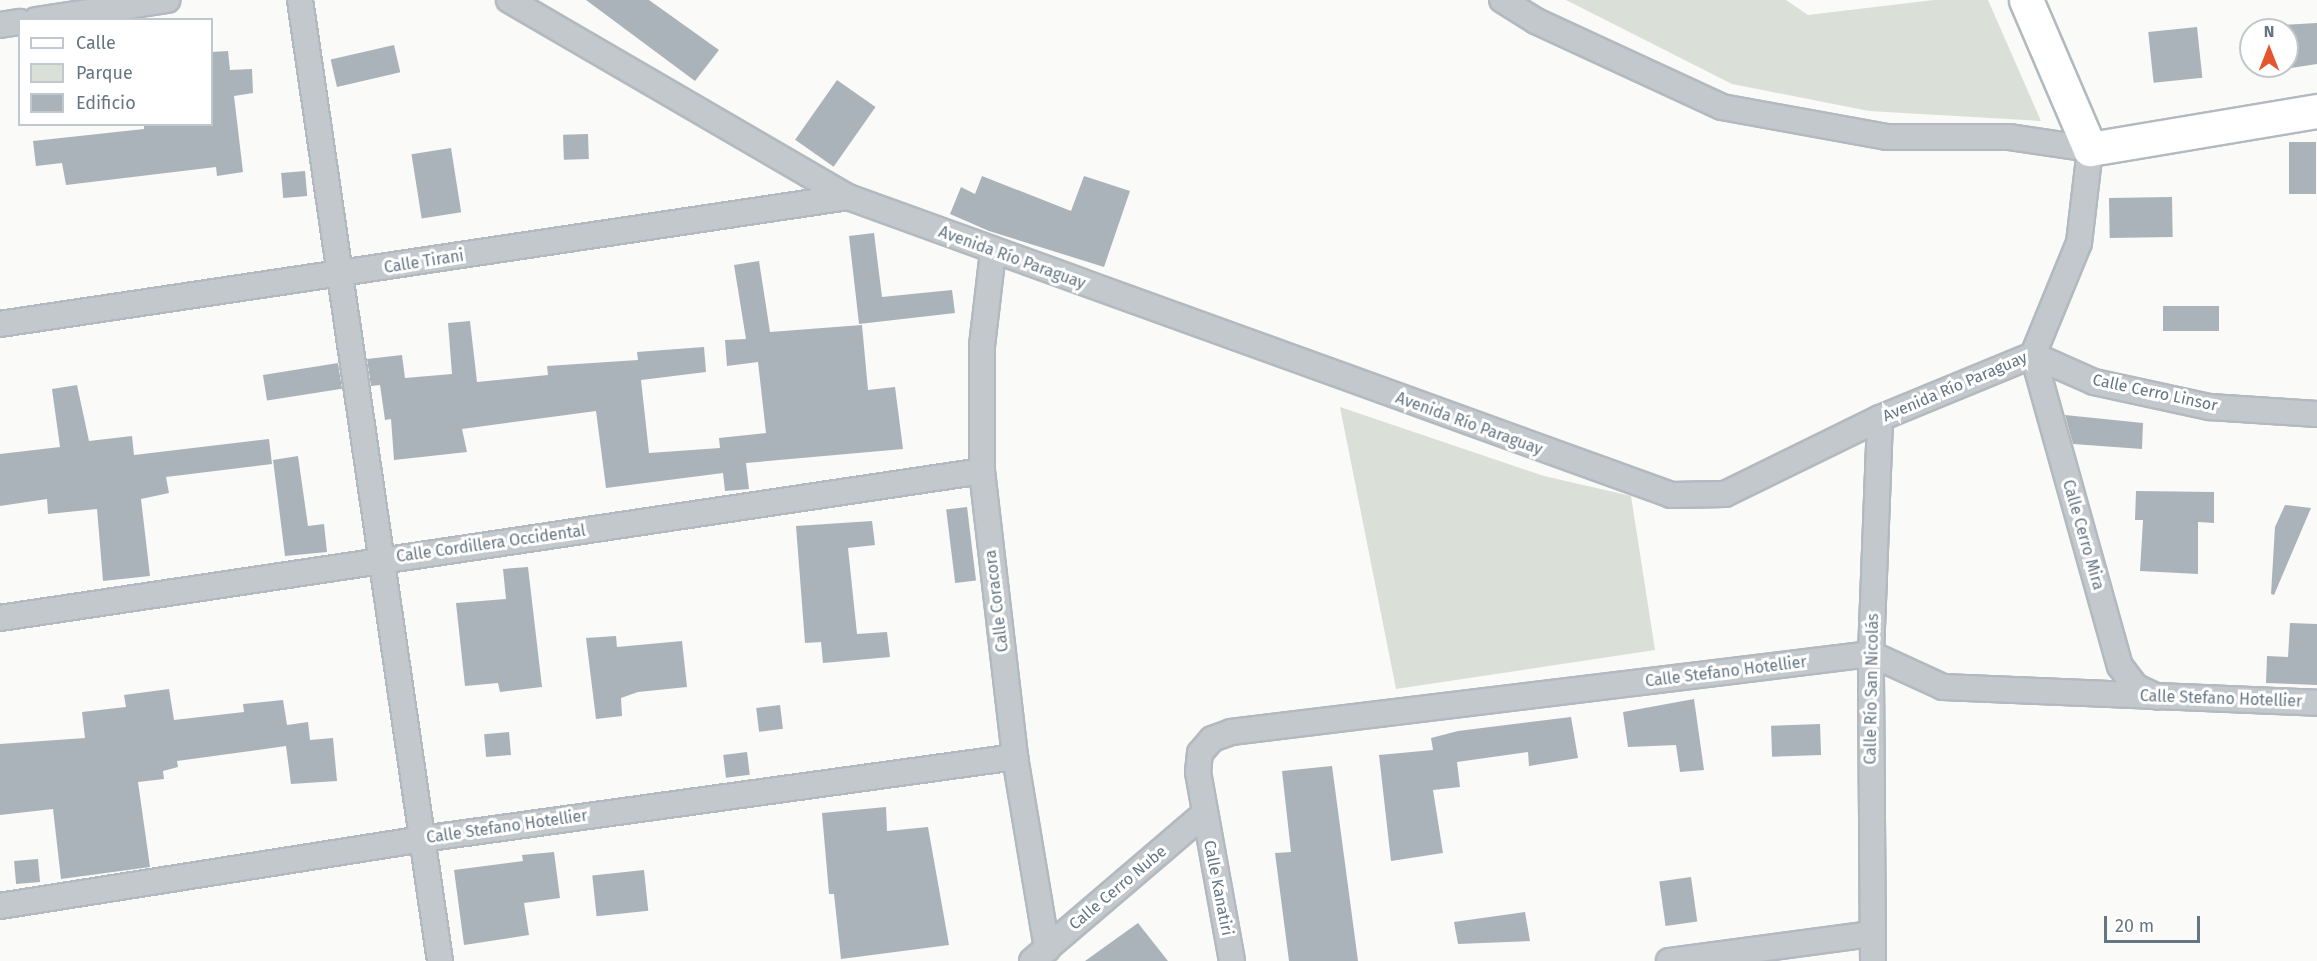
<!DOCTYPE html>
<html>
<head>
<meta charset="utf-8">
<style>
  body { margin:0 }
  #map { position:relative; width:2317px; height:961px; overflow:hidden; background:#fafaf8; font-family:"Fira Sans",sans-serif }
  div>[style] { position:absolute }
  .green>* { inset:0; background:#dadfd7 }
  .building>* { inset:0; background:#aab3b9; transform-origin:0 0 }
  .roads { filter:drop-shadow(2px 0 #b3babf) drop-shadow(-2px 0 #b3babf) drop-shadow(0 2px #b3babf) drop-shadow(0 -2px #b3babf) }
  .street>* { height:24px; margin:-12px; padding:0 12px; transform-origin:12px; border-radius:12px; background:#c3c8cc }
  .secondary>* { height:33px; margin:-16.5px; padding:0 16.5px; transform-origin:16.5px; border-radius:16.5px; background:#fff }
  span { translate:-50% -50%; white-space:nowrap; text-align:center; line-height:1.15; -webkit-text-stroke:6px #fff; paint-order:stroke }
  .street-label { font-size:16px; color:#657683 }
  .legend { position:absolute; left:18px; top:18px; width:195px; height:108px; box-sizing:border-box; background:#fff; border:2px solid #c1c8cd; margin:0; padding:8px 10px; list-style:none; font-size:18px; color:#657683 }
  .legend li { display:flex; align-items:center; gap:12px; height:30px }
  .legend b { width:30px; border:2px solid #c1c8cd }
  .north { position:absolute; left:2239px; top:18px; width:60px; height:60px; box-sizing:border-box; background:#fff; border:2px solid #c1c8cd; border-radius:50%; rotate:0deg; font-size:16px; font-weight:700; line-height:24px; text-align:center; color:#657683 }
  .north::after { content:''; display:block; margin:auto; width:21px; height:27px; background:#e4572e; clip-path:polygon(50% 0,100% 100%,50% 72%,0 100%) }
  .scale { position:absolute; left:2104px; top:916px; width:96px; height:27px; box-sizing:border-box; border:3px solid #657683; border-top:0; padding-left:8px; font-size:18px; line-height:21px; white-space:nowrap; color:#657683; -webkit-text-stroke:4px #fff; paint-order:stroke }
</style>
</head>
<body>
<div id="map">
  <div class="green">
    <i style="clip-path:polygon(1566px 0,1786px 0,1808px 15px,1934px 0,1988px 0,2041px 121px,1869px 111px,1732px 84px)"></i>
    <i style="clip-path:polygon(1340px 407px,1544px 476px,1631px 496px,1655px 650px,1396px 689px)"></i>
  </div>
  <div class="building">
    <i style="clip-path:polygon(586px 0,649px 0,719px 50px,695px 81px)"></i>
    <i style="clip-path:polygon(2317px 23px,2317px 64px,2272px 71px,2271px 66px,2287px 66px,2287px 30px,2268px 30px,2267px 26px)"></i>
    <i style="left:2197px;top:27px;width:51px;height:49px;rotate:84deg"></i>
    <i style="left:394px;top:45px;width:28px;height:65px;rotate:77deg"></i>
    <i style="clip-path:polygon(228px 51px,230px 70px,252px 69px,253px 93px,234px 96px,243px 172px,217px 176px,216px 167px,66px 185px,62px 163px,36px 166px,33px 141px,144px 129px,144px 124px,212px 124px,212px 52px)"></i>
    <i style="left:837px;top:80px;width:47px;height:73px;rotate:35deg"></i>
    <i style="left:588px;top:134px;width:25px;height:25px;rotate:88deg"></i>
    <i style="left:2289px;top:142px;width:27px;height:52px"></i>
    <i style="left:451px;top:148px;width:65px;height:40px;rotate:81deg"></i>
    <i style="left:305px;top:171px;width:25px;height:24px;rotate:85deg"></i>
    <i style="clip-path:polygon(982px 176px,1071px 211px,1084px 176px,1130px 191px,1104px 267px,989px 231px,950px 214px,961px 187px,975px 194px)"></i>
    <i style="left:2172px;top:197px;width:40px;height:63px;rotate:89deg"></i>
    <i style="clip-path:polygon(874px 233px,882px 297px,952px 290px,955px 313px,859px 324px,849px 236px)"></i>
    <i style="clip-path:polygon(759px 261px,770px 332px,862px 325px,868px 390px,895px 387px,903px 449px,746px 463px,749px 489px,725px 491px,723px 473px,606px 488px,596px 411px,462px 429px,467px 452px,394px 460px,391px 419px,385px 420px,380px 385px,371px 386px,367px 359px,402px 355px,405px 378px,452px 374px,448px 323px,470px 321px,477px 382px,548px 375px,547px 366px,638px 360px,637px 352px,704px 347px,706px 372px,641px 380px,649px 453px,720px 448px,719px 438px,766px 433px,758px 362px,727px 366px,725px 340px,746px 339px,734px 265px)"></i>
    <i style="left:2219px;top:306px;width:25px;height:56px;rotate:90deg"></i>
    <i style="left:338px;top:363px;width:26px;height:76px;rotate:81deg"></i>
    <i style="clip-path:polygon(77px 385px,89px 441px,132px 436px,134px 455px,269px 439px,272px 464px,166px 477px,169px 493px,141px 499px,150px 576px,103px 581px,97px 509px,48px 514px,47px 499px,0 506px,0 454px,60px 447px,52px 389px)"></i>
    <i style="clip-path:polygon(2065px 415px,2143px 423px,2142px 449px,2073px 444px)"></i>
    <i style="clip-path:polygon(298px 456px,308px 526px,324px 524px,327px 552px,285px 556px,273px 460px)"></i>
    <i style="clip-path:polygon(2136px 491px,2214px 492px,2214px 523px,2198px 522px,2198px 574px,2140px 571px,2143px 520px,2135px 520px)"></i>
    <i style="clip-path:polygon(2285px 505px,2311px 508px,2274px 595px,2271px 594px,2275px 527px)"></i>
    <i style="left:967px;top:507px;width:74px;height:21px;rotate:83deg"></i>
    <i style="clip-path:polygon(872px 521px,875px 545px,848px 548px,857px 634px,887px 632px,890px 657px,823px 663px,821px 642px,805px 643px,796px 526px)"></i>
    <i style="clip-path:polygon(528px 567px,542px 687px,500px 692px,498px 683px,465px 686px,456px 603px,506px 599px,503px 569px)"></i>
    <i style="clip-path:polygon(2290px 623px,2317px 624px,2317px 685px,2266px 683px,2267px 656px,2288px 657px)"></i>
    <i style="clip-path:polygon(616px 636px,617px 647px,682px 641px,687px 687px,638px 692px,621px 698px,622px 716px,596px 719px,586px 638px)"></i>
    <i style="clip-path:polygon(169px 689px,174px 720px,244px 712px,243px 704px,283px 700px,287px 725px,308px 722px,310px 740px,333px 738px,337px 781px,291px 784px,286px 746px,177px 761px,178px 767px,163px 771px,164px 779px,138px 782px,150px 867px,61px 879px,53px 809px,0 815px,0 744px,85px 738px,82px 712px,126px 707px,124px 695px)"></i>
    <i style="clip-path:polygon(1694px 699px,1704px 770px,1680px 772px,1676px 745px,1628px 747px,1623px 712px)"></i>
    <i style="left:780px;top:705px;width:24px;height:24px;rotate:83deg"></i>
    <i style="clip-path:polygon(1571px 717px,1578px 758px,1529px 766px,1528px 752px,1457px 762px,1460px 787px,1433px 790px,1443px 853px,1391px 861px,1379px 755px,1433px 750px,1431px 738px,1458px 731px)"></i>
    <i style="left:1820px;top:724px;width:31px;height:49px;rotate:88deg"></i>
    <i style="left:509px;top:732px;width:23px;height:25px;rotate:85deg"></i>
    <i style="left:747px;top:752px;width:23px;height:24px;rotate:83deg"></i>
    <i style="clip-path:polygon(1332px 766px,1358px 961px,1289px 961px,1275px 853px,1291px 852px,1282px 771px)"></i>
    <i style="clip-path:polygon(886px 807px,887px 831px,928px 827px,949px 945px,841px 959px,834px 894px,829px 894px,822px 813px)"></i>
    <i style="clip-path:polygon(554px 852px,560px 898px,524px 903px,529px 935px,464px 945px,454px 870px,523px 861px,522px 855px)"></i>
    <i style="left:38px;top:859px;width:23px;height:24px;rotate:85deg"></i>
    <i style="left:644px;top:870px;width:41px;height:52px;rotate:84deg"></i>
    <i style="left:1691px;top:877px;width:45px;height:32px;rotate:82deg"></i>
    <i style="clip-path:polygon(1525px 912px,1530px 941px,1458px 944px,1454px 922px)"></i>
    <i style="clip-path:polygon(1138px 923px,1168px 961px,1085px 961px)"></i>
  </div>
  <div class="roads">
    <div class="street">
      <i style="left:300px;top:0;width:971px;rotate:81.71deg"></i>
      <i style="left:509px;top:0;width:392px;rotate:30.2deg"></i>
      <i style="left:848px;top:197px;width:875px;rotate:19.9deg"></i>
      <i style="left:1671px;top:495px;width:54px;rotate:-1.1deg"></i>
      <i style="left:1725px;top:494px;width:173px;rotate:-26.1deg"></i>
      <i style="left:1880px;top:418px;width:165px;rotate:-22.4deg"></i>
      <i style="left:2033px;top:355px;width:121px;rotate:-67.7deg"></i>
      <i style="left:2079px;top:243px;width:95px;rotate:-83.3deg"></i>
      <i style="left:2090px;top:149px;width:81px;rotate:-171.5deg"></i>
      <i style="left:2010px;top:137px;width:123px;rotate:180deg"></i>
      <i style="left:1887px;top:137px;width:168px;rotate:-169.7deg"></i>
      <i style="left:1722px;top:107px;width:205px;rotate:-155.2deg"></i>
      <i style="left:1536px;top:21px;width:40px;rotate:-148deg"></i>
      <i style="left:36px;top:20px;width:133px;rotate:-8.7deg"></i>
      <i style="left:0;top:25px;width:20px;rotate:-9deg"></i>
      <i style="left:993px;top:252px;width:94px;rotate:96.7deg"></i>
      <i style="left:982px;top:345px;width:126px;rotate:90deg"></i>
      <i style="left:982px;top:471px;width:288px;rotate:83.4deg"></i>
      <i style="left:1015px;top:757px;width:195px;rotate:80.5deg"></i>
      <i style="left:0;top:324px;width:857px;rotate:-8.52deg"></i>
      <i style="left:2033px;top:355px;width:323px;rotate:74.4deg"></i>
      <i style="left:2120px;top:666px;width:26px;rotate:53deg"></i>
      <i style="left:2136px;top:687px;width:23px;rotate:25deg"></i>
      <i style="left:2033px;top:355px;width:67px;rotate:23.9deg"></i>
      <i style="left:2094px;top:382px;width:119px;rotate:12.2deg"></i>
      <i style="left:2210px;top:407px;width:107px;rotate:3.7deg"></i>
      <i style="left:0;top:618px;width:993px;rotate:-8.51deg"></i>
      <i style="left:0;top:906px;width:427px;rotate:-9deg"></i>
      <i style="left:422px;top:839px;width:599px;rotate:-7.87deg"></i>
      <i style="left:1032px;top:961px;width:225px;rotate:-40.5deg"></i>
      <i style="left:1232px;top:961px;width:192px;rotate:-100.2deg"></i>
      <i style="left:1198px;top:772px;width:19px;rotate:-84deg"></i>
      <i style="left:1200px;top:753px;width:18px;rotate:-49deg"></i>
      <i style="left:1212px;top:739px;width:20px;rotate:-20deg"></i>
      <i style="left:1231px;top:732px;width:645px;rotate:-6.95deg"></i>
      <i style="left:1871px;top:654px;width:79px;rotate:24.6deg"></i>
      <i style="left:1943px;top:687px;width:374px;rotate:2.4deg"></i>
      <i style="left:1669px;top:961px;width:204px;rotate:-7.6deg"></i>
      <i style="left:1873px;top:961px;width:307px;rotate:-90.4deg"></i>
      <i style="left:1871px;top:654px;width:236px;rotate:-87.8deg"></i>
    </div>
    <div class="secondary">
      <i style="left:2026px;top:0;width:162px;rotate:66.8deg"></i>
      <i style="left:2090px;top:149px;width:230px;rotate:-9.5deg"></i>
    </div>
  </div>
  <div class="street-label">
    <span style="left:1012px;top:258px;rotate:20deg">Avenida Río Paraguay</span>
    <span style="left:424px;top:262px;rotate:-9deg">Calle Tirani</span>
    <span style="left:1955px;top:387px;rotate:-23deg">Avenida Río Paraguay</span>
    <span style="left:2155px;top:393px;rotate:12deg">Calle Cerro Linsor</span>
    <span style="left:1469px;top:424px;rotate:20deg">Avenida Río Paraguay</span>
    <span style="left:2083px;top:535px;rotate:74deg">Calle Cerro Mira</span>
    <span style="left:491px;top:544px;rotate:-8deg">Calle Cordillera Occidental</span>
    <span style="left:997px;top:601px;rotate:-97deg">Calle Coracora</span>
    <span style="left:1726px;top:672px;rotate:-7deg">Calle Stefano Hotellier</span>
    <span style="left:1872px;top:689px;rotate:-89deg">Calle Río San Nicolás</span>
    <span style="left:2221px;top:699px;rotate:2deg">Calle Stefano Hotellier</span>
    <span style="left:507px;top:827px;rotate:-8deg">Calle Stefano Hotellier</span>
    <span style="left:1118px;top:888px;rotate:-40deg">Calle Cerro Nube</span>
    <span style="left:1218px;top:888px;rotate:79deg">Calle Kanatiri</span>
  </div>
  <ul class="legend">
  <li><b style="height:8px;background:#fff"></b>Calle</li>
  <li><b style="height:16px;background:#dadfd7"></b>Parque</li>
  <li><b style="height:16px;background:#aab3b9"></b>Edificio</li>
  </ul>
  <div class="north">N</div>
  <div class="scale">20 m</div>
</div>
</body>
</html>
